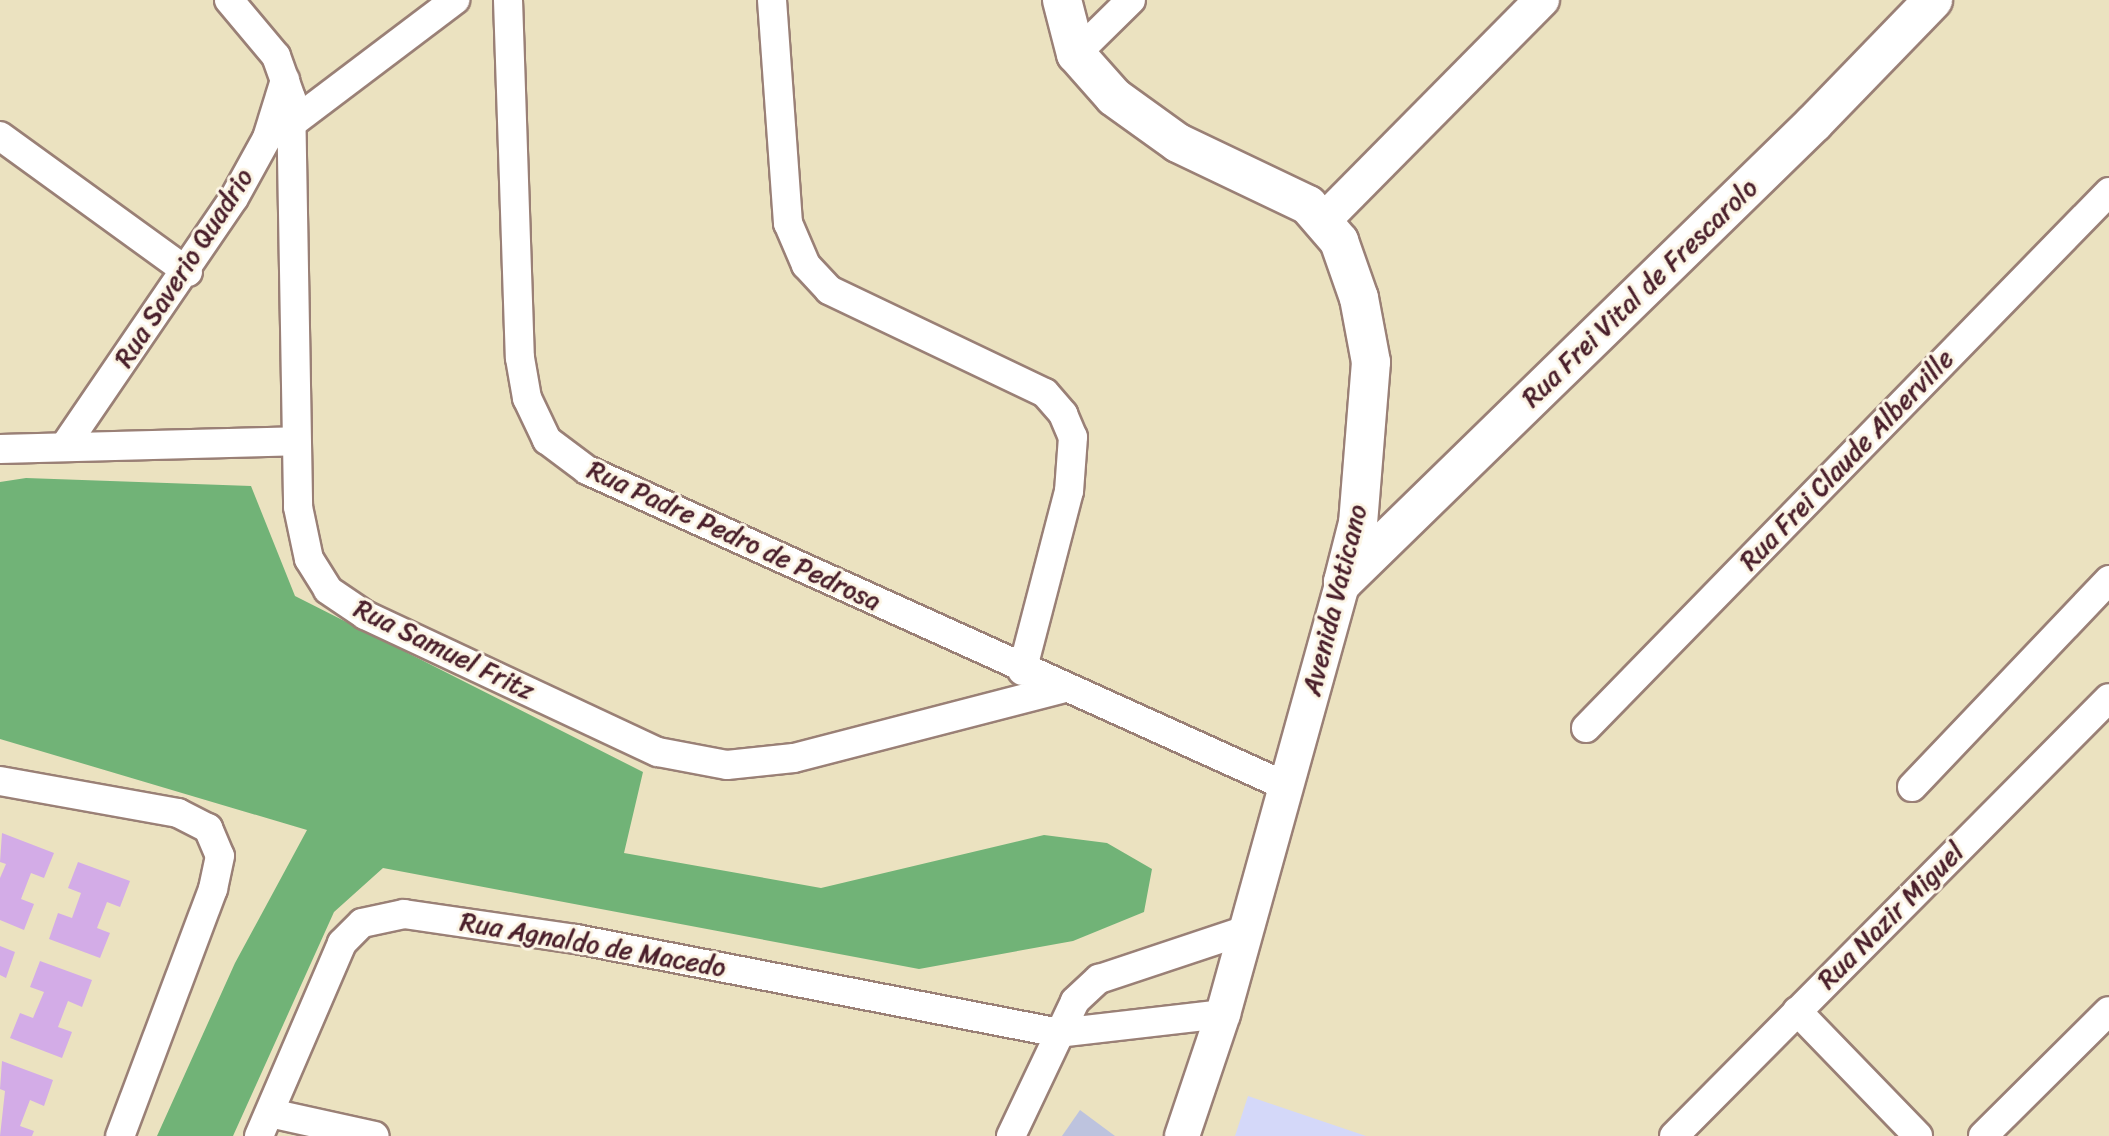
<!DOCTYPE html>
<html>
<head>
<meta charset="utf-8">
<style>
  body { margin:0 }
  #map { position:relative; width:2109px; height:1136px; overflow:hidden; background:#ebe2c0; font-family:Sriracha,sans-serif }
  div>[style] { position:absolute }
  .built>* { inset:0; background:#d4d8f9 }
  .industrial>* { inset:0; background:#bdc3de }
  .forest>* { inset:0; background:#71b377 }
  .building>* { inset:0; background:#d3ace7 }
  .roads { filter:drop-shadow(2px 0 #9a8076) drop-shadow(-2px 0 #9a8076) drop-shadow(0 2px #9a8076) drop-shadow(0 -2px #9a8076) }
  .minor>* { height:28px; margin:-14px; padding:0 14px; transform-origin:14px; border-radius:14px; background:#fff }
  .tertiary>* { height:34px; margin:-17px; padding:0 17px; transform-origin:17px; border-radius:17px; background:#fff }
  .secondary>* { height:38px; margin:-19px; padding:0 19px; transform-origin:19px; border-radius:19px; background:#fff }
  span { translate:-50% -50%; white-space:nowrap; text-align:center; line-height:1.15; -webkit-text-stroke:6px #fcf5e5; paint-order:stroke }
  .street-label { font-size:26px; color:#4a1f2b }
</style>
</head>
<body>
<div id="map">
  <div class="built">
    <i style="clip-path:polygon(1248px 1096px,1366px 1136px,1235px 1136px)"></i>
  </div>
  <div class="industrial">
    <i style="clip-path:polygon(1080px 1110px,1115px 1136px,1062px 1136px)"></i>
  </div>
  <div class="forest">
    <i style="clip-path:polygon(26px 478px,251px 486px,295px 596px,643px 772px,624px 853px,821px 888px,1044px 835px,1107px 843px,1152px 869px,1144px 912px,1073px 941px,919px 969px,383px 868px,334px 912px,233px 1136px,157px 1136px,235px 963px,307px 830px,0 739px,0 482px)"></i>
  </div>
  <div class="building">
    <i style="clip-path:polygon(2px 833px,54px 853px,44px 878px,31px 873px,21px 899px,34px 904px,24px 930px,0 920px,0 878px,6px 864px,0 862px)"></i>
    <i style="clip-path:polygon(78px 862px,130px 881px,120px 907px,107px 902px,97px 928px,110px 933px,100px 958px,49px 939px,58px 913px,72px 918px,81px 893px,68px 888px)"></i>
    <i style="clip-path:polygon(0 946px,15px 952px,6px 978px,0 975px)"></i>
    <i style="clip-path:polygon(40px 961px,92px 980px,82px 1007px,68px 1001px,58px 1027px,72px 1032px,62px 1058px,10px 1038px,20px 1013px,33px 1018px,44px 992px,30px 987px)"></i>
    <i style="clip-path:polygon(2px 1061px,53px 1080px,44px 1106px,30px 1100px,20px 1126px,34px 1131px,32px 1136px,0 1136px,5px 1091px,0 1089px)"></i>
  </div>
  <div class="roads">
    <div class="minor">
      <i style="left:229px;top:0;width:73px;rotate:50deg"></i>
      <i style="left:276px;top:56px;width:45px;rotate:70.3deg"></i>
      <i style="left:291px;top:98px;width:409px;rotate:89deg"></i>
      <i style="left:298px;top:507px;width:53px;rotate:78.1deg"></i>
      <i style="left:309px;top:559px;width:36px;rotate:58deg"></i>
      <i style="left:328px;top:590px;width:45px;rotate:34deg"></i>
      <i style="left:365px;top:615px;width:323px;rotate:25.1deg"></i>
      <i style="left:658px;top:752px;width:70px;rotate:10.7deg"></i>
      <i style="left:727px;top:765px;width:67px;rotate:-6deg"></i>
      <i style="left:794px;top:758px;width:276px;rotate:-14.5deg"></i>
      <i style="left:508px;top:0;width:358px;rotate:88.1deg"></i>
      <i style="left:520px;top:358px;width:41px;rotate:80.1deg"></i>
      <i style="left:527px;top:398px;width:47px;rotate:64.5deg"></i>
      <i style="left:547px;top:440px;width:50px;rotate:36.9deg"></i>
      <i style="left:587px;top:470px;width:769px;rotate:24.33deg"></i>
      <i style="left:772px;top:0;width:224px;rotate:85.9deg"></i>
      <i style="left:788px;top:223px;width:46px;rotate:66.8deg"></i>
      <i style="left:806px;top:265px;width:34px;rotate:47deg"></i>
      <i style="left:829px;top:290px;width:239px;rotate:25.5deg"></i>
      <i style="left:1045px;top:393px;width:28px;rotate:49deg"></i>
      <i style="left:1063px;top:414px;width:25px;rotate:67deg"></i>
      <i style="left:1073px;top:437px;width:54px;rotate:94.2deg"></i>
      <i style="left:1069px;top:491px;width:186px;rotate:104.6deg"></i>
      <i style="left:1076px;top:54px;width:77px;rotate:-44.5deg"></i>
      <i style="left:295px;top:121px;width:201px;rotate:-37.1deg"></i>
      <i style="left:0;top:136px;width:232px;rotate:35.9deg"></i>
      <i style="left:64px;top:447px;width:301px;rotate:-55.7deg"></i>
      <i style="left:234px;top:198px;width:68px;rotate:-61.2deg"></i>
      <i style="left:267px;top:138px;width:61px;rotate:-72.8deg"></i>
      <i style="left:0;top:449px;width:296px;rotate:-1.5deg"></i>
      <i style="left:1586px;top:728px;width:749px;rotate:-45.7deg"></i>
      <i style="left:0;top:781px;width:181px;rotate:10.2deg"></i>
      <i style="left:178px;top:813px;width:34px;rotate:27deg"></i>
      <i style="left:208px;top:828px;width:30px;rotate:67deg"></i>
      <i style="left:220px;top:856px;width:34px;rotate:102deg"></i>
      <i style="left:213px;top:889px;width:264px;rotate:110.6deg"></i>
      <i style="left:1912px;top:787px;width:286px;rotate:-46.4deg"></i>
      <i style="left:1797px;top:1011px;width:174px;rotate:45.9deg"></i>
      <i style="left:270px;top:1113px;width:107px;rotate:12.4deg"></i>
      <i style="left:259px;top:1136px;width:210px;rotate:-66.7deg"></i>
      <i style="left:342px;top:943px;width:28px;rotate:-45deg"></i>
      <i style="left:362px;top:923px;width:43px;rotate:-12.1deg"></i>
      <i style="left:404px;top:914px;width:174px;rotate:8.3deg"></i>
      <i style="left:576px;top:939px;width:491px;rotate:11deg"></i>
      <i style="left:1058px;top:1033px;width:166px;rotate:-6.6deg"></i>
      <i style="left:1011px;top:1136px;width:149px;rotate:-64.6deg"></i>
      <i style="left:1075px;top:1001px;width:33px;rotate:-43deg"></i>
      <i style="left:1099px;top:979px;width:152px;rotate:-18.4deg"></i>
      <i style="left:1674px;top:1136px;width:617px;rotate:-45.2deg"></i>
      <i style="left:1983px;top:1136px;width:177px;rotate:-44.8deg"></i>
    </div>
    <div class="tertiary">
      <i style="left:1324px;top:220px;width:310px;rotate:-45.3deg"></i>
      <i style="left:1182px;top:1136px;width:129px;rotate:-71.4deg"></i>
      <i style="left:1223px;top:1014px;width:448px;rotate:-74.5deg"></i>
    </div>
    <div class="secondary">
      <i style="left:1062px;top:0;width:56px;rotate:75.5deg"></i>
      <i style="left:1076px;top:54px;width:57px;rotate:48.5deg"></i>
      <i style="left:1114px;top:97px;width:79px;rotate:35.7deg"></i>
      <i style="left:1178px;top:143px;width:144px;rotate:25.5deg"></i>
      <i style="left:1308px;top:205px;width:48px;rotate:49.3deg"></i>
      <i style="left:1339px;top:241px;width:60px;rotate:70.7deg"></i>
      <i style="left:1359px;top:298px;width:65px;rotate:79.4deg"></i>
      <i style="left:1371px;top:362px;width:162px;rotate:94.6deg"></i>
      <i style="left:1358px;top:523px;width:61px;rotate:104.3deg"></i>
      <i style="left:1343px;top:582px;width:658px;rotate:-44.26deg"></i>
      <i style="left:1814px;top:123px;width:171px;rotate:-45.9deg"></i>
    </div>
  </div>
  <div class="street-label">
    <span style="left:184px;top:268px;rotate:-57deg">Rua Saverio Quadrio</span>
    <span style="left:1640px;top:293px;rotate:-44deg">Rua Frei Vital de Frescarolo</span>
    <span style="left:1847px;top:460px;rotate:-46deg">Rua Frei Claude Alberville</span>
    <span style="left:734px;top:536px;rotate:25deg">Rua Padre Pedro de Pedrosa</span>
    <span style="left:1335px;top:600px;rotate:-76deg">Avenida Vaticano</span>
    <span style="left:444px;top:650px;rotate:26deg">Rua Samuel Fritz</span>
    <span style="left:1891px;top:916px;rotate:-45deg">Rua Nazir Miguel</span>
    <span style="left:593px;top:945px;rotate:10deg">Rua Agnaldo de Macedo</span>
  </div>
</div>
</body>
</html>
